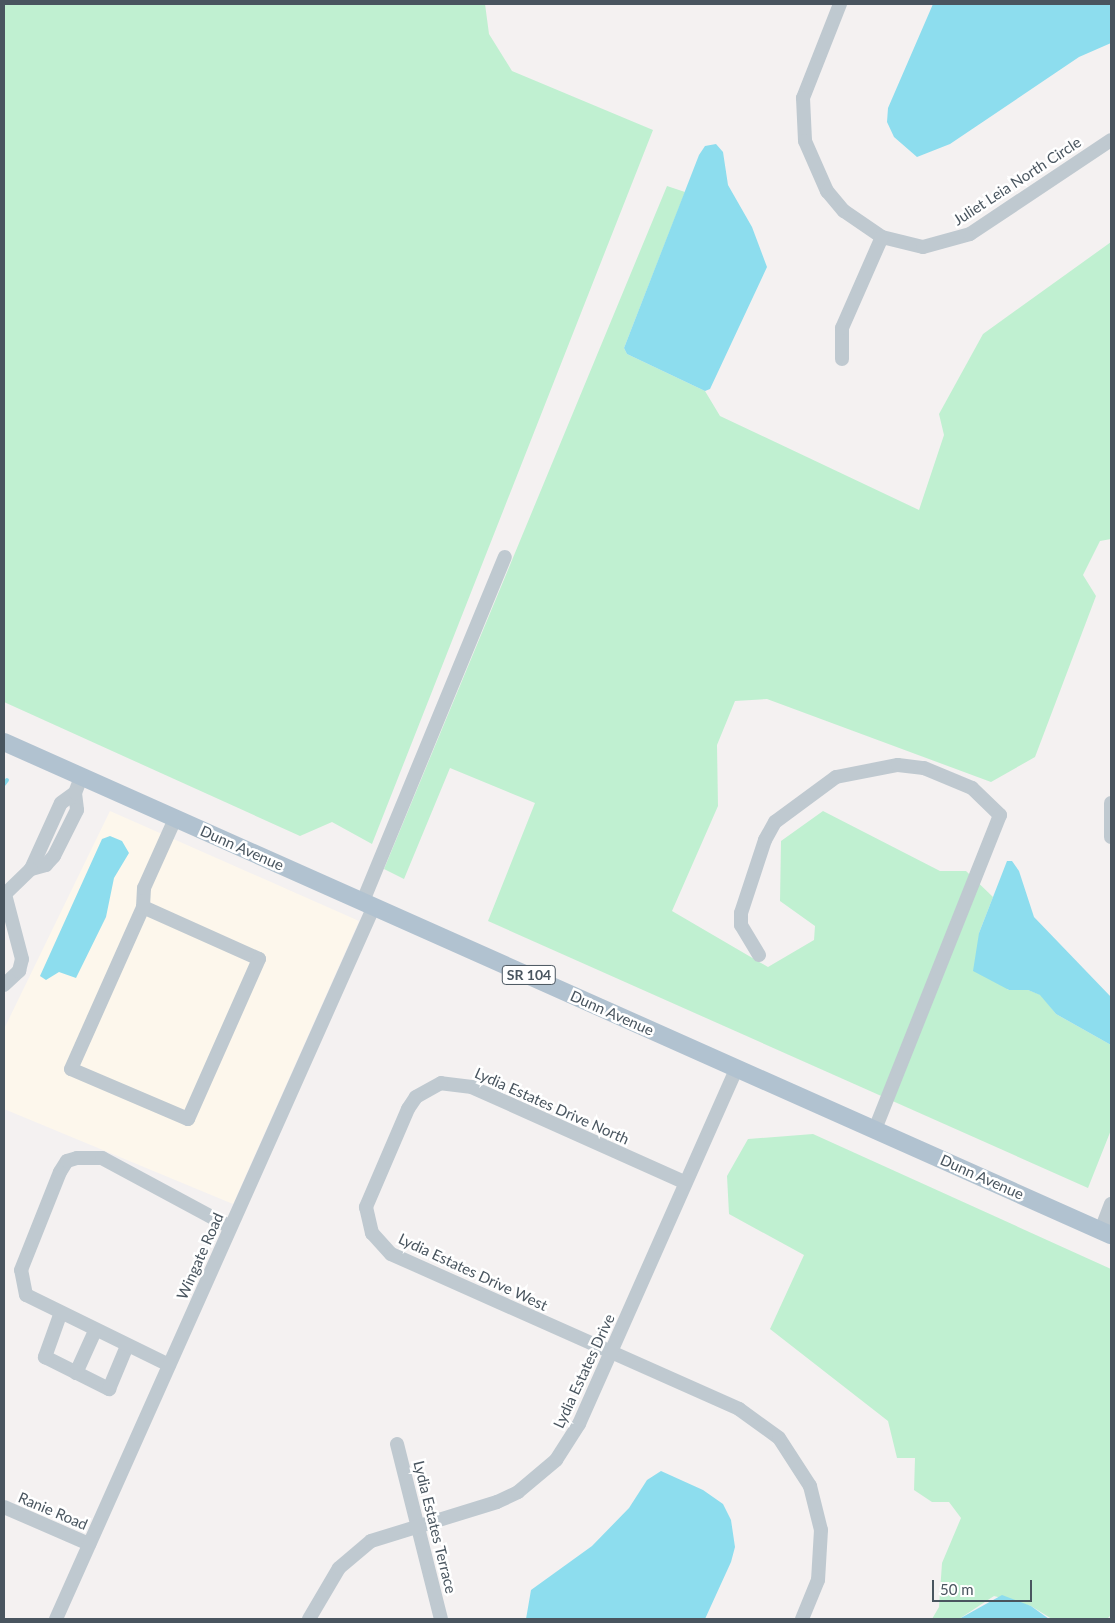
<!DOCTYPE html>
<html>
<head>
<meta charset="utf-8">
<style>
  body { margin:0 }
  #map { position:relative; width:1115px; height:1623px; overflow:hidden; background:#f4f1f1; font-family:Lato,sans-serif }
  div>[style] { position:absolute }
  .commercial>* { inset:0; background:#fdf7ec }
  .green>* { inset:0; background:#c0f0d1 }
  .water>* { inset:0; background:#8dddee }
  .stream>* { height:4px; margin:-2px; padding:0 2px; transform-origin:2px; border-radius:2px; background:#8dddee }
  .minor>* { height:14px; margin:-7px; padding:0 7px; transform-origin:7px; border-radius:7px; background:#bfc9d0 }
  .major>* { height:18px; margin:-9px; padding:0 9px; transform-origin:9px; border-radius:9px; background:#b1c2d0 }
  span { translate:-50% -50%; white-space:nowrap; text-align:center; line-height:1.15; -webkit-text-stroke:5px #fff; paint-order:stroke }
  .shield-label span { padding:1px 4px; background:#fff; border:1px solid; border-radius:4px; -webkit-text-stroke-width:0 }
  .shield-label { font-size:14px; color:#49555f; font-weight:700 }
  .street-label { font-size:15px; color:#49555f }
  .frame { position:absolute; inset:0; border:5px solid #49555f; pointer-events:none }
  .scale { position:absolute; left:932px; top:1580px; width:100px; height:22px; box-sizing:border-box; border:2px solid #49555f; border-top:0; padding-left:6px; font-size:15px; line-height:18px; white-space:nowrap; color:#49555f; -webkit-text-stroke:4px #fff; paint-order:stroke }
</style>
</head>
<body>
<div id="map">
  <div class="commercial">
    <i style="clip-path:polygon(110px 811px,359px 921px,233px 1204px,4px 1109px,4px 1029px)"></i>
  </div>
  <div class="green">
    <i style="clip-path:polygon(4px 4px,485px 4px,489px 34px,512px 71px,653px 130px,372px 844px,332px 822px,300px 836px,4px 702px)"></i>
    <i style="clip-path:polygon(667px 186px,685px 192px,624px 348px,627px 354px,705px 391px,720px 416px,919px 510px,944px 435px,939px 414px,983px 334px,1111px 242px,1111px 539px,1100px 541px,1083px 575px,1096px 596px,1035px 757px,991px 782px,767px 699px,735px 701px,717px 745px,718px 806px,672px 911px,768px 967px,814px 940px,815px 926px,780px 901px,781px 841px,823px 811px,940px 871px,966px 871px,993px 897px,979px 933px,1008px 990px,1028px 990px,1041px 995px,1056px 1014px,1111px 1045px,1111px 1130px,1088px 1188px,488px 921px,535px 803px,450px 768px,404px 879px,384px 869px)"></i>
    <i style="clip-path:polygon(813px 1134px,1111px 1269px,1111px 1615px,1107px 1619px,1052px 1619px,1031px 1606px,994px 1596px,959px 1619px,932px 1619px,939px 1607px,942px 1563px,961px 1518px,949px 1502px,932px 1502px,914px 1490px,915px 1458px,897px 1458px,888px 1421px,770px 1329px,804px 1255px,729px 1214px,727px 1176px,748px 1139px)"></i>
  </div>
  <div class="water">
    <i style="clip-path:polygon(933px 4px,1111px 4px,1111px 43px,1079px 57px,950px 144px,917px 157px,894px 137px,887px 122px,888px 108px)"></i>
    <i style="clip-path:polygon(716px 144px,723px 152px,728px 185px,752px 227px,767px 267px,710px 389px,705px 391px,627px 354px,624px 348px,699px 155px,705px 146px)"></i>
    <i style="clip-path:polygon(110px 836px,122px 841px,129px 853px,114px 878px,106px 917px,76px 978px,59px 972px,46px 980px,40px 976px,102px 839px)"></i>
    <i style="clip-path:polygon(1007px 861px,1012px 861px,1019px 871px,1034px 917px,1111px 997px,1111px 1045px,1056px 1014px,1040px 995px,1028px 990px,1009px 990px,973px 971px,979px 933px)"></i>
    <i style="clip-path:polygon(661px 1471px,703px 1490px,723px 1504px,731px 1520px,735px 1547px,731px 1562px,705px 1619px,526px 1619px,531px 1590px,592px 1546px,629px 1508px,647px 1480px)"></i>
    <i style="clip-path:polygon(1002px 1595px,1031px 1606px,1049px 1619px,959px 1619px)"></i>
  </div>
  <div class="stream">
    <i style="left:4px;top:784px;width:5px;rotate:-53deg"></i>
  </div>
  <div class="minor">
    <i style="left:840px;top:4px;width:101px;rotate:111.5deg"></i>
    <i style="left:803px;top:98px;width:43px;rotate:87.3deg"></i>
    <i style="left:805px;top:141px;width:55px;rotate:66.3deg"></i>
    <i style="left:827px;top:191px;width:26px;rotate:50deg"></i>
    <i style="left:844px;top:211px;width:46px;rotate:34.4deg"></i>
    <i style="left:882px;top:237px;width:42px;rotate:13.7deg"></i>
    <i style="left:923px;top:247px;width:49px;rotate:-15.5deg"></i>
    <i style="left:970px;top:234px;width:169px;rotate:-33.7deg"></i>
    <i style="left:842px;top:359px;width:31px;rotate:-90deg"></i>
    <i style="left:842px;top:328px;width:99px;rotate:-66.3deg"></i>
    <i style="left:75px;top:793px;width:17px;rotate:83deg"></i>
    <i style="left:77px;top:810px;width:51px;rotate:116.6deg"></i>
    <i style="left:54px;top:856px;width:12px;rotate:132deg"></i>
    <i style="left:46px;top:865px;width:16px;rotate:165deg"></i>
    <i style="left:31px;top:869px;width:72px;rotate:-65.6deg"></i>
    <i style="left:61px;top:803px;width:17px;rotate:-36deg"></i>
    <i style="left:75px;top:793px;width:17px;rotate:-69deg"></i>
    <i style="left:1111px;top:803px;width:34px;rotate:90deg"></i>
    <i style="left:4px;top:895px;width:37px;rotate:-44deg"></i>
    <i style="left:363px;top:901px;width:372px;rotate:-67.6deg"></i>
    <i style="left:143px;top:907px;width:127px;rotate:24.1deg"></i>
    <i style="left:259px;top:959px;width:175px;rotate:113.9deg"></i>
    <i style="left:188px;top:1119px;width:127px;rotate:-156.9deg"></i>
    <i style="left:71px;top:1069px;width:177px;rotate:-66deg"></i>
    <i style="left:143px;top:907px;width:19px;rotate:-87deg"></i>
    <i style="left:144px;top:888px;width:76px;rotate:-65.8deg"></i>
    <i style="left:759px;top:955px;width:35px;rotate:-121deg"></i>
    <i style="left:741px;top:925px;width:12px;rotate:-90deg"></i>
    <i style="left:741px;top:913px;width:77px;rotate:-71.8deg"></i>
    <i style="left:765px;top:840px;width:21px;rotate:-61deg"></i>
    <i style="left:775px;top:822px;width:76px;rotate:-36.4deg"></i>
    <i style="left:836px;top:777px;width:63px;rotate:-11deg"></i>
    <i style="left:898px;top:765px;width:26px;rotate:7deg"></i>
    <i style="left:924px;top:768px;width:52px;rotate:22.6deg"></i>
    <i style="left:972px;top:788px;width:39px;rotate:44deg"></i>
    <i style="left:1000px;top:815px;width:338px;rotate:111.7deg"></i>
    <i style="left:4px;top:985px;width:21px;rotate:-43deg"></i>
    <i style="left:19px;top:971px;width:12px;rotate:-76deg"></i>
    <i style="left:22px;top:959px;width:67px;rotate:-104.7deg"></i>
    <i style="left:684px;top:1182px;width:232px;rotate:-155.9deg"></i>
    <i style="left:472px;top:1087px;width:31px;rotate:-173deg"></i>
    <i style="left:441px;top:1083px;width:29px;rotate:151deg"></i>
    <i style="left:416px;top:1097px;width:14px;rotate:124deg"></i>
    <i style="left:408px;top:1109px;width:107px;rotate:113.2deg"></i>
    <i style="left:366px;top:1207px;width:27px;rotate:77deg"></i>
    <i style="left:372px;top:1233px;width:28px;rotate:48deg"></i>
    <i style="left:391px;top:1254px;width:381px;rotate:24deg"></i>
    <i style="left:739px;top:1409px;width:49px;rotate:35.9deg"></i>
    <i style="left:779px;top:1438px;width:57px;rotate:57.1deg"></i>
    <i style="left:810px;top:1486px;width:45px;rotate:76deg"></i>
    <i style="left:821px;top:1530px;width:50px;rotate:93.4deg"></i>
    <i style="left:818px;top:1580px;width:42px;rotate:112.3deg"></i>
    <i style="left:1101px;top:1230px;width:28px;rotate:-69deg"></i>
    <i style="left:60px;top:1315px;width:45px;rotate:109.7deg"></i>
    <i style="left:45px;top:1357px;width:72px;rotate:26.6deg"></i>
    <i style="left:109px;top:1389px;width:47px;rotate:-67.3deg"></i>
    <i style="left:169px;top:1365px;width:159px;rotate:-153.9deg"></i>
    <i style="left:26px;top:1295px;width:25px;rotate:-101deg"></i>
    <i style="left:21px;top:1270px;width:105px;rotate:-68.3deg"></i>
    <i style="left:60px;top:1172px;width:13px;rotate:-58deg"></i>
    <i style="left:67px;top:1161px;width:10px;rotate:-17deg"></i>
    <i style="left:77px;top:1158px;width:25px"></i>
    <i style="left:102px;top:1158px;width:145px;rotate:28.3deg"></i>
    <i style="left:76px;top:1373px;width:46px;rotate:-65.7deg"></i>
    <i style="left:397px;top:1444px;width:180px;rotate:75.9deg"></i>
    <i style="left:4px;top:1507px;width:93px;rotate:23.5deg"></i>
    <i style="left:56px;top:1619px;width:781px;rotate:-65.96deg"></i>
    <i style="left:309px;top:1619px;width:59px;rotate:-59.5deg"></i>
    <i style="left:339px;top:1568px;width:42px;rotate:-40.2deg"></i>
    <i style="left:371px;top:1541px;width:132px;rotate:-17.2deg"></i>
    <i style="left:497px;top:1502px;width:23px;rotate:-25deg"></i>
    <i style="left:518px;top:1492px;width:50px;rotate:-40.1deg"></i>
    <i style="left:556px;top:1460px;width:43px;rotate:-57.4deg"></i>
    <i style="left:579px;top:1424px;width:389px;rotate:-66.1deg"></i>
  </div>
  <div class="major">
    <i style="left:4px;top:742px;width:1212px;rotate:24.01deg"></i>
  </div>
  <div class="shield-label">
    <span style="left:529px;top:975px">SR 104</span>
  </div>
  <div class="street-label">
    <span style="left:1017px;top:181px;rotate:-33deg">Juliet Leia North Circle</span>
    <span style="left:242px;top:848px;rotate:24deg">Dunn Avenue</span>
    <span style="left:612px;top:1013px;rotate:24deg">Dunn Avenue</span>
    <span style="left:552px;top:1106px;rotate:24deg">Lydia Estates Drive North</span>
    <span style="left:982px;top:1177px;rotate:24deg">Dunn Avenue</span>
    <span style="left:200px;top:1256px;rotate:-66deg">Wingate Road</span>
    <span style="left:473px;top:1272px;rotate:25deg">Lydia Estates Drive West</span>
    <span style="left:584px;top:1371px;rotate:-65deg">Lydia Estates Drive</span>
    <span style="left:53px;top:1511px;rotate:23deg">Ranie Road</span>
    <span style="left:435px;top:1527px;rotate:76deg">Lydia Estates Terrace</span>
  </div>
  <div class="frame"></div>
  <div class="scale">50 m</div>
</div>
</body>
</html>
